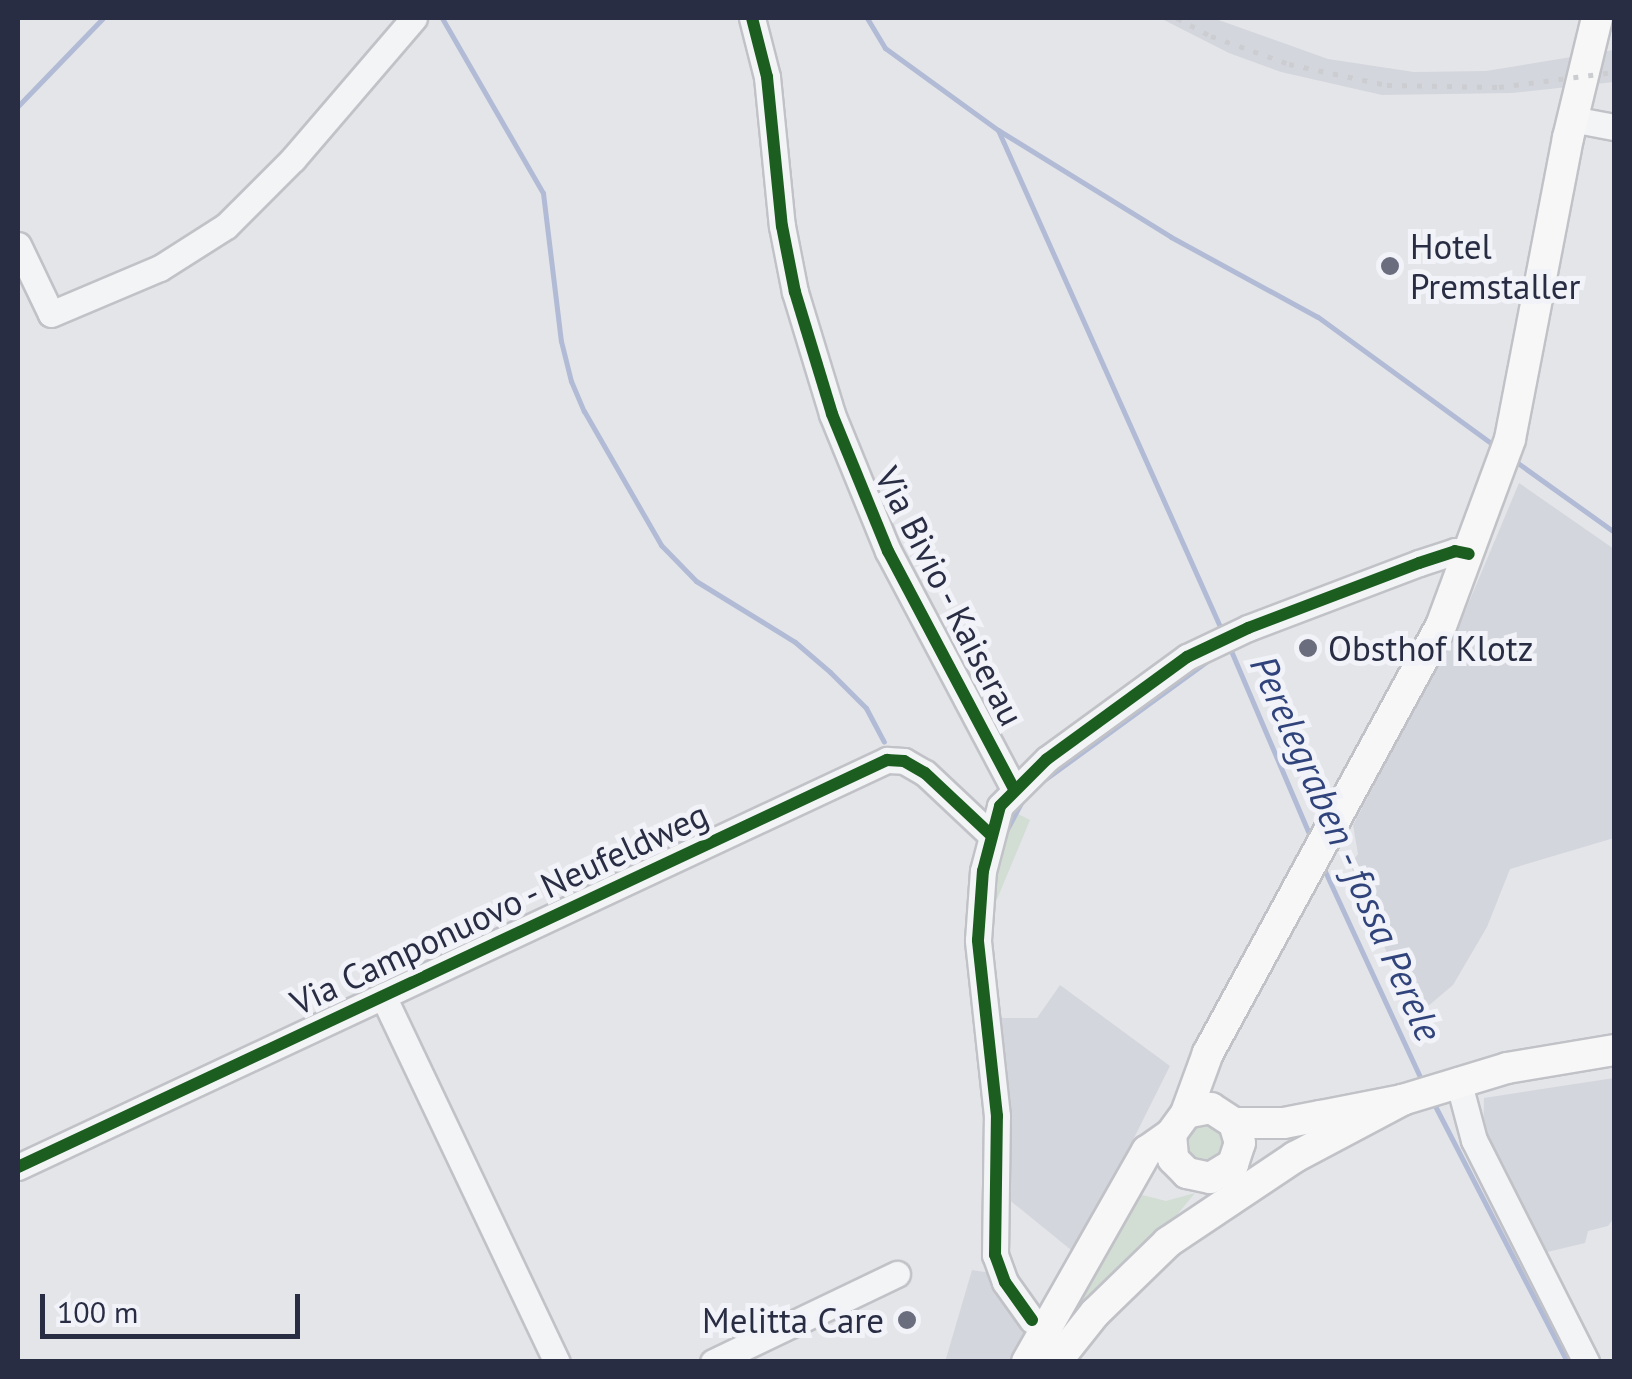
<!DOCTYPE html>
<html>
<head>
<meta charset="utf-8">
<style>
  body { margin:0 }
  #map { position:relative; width:1632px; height:1379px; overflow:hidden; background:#e4e5e9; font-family:"PT Sans",sans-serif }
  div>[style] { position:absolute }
  .built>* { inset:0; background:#d4d6de }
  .green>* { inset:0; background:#d2ddd4 }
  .round { border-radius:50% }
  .stream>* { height:5px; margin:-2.5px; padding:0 2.5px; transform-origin:2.5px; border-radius:2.5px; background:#b1bbd5 }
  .roads { filter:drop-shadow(2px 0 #c1c2c7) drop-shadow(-2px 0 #c1c2c7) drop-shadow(0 2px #c1c2c7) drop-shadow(0 -2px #c1c2c7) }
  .minor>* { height:25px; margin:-12.5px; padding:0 12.5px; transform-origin:12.5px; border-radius:12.5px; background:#f3f4f6 }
  .major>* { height:30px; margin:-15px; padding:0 15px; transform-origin:15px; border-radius:15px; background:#f7f7f7 }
  .rail>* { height:5px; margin-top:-2.5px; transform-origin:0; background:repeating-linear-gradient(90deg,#cccdd1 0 5px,transparent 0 15px) }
  .cycleway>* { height:12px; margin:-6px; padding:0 6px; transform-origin:6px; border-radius:6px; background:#1b5e20 }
  .dots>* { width:28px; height:28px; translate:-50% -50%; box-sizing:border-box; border:5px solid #f2f3f8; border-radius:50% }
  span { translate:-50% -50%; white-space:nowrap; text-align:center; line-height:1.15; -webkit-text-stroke:10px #f2f3f8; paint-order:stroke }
  .poi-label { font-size:35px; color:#292d44 }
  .left { translate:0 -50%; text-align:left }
  .right { translate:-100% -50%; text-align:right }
  .street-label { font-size:35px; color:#292d44 }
  .water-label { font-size:38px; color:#30437b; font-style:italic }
  .frame { position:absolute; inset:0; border:20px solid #292d44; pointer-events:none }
  .scale { position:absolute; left:40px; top:1294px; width:260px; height:45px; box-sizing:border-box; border:5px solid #292d44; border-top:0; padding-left:12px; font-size:30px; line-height:35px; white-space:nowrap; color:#292d44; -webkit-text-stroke:8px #f2f3f8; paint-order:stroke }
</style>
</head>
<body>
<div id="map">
  <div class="built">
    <i style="clip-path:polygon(1160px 18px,1213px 18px,1328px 59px,1414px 72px,1486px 71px,1614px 50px,1614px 82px,1512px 93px,1382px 95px,1281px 72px,1229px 53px)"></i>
    <i style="clip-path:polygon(1519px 483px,1614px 549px,1614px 838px,1510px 869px,1487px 927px,1453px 985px,1414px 1018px,1350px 864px,1358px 854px,1353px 825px,1461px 621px)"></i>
    <i style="clip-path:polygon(1060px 985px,1170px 1066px,1076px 1254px,1007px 1198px,1011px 1162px,1001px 1018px,1037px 1018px)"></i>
    <i style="clip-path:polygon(1614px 1078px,1614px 1218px,1608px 1226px,1588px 1231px,1585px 1243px,1539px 1254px,1483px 1143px,1484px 1098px)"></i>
    <i style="clip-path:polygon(972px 1270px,991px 1273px,1025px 1321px,1029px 1336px,1014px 1361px,945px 1362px)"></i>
  </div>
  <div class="green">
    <i style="clip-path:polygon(1012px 811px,1030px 820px,993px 909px,983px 903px)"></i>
    <i class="round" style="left:1187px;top:1124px;width:38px;height:38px"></i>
    <i style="clip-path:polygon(1195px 1193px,1167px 1227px,1080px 1310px,1073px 1306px,1138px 1194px,1166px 1201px)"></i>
  </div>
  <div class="stream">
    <i style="left:442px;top:18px;width:202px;rotate:60deg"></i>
    <i style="left:543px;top:193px;width:149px;rotate:83.1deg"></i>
    <i style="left:561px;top:341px;width:41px;rotate:76deg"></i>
    <i style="left:571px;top:381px;width:33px;rotate:67deg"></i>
    <i style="left:584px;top:411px;width:155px;rotate:60.1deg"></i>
    <i style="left:661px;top:545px;width:50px;rotate:45.8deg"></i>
    <i style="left:696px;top:581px;width:116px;rotate:31.6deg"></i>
    <i style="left:795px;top:642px;width:46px;rotate:40.6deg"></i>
    <i style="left:830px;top:672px;width:51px;rotate:45deg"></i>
    <i style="left:866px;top:708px;width:38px;rotate:62deg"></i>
    <i style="left:867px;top:18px;width:35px;rotate:59deg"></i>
    <i style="left:885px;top:48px;width:140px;rotate:36deg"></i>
    <i style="left:998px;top:130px;width:203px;rotate:31.7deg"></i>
    <i style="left:1171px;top:237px;width:167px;rotate:28.6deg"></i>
    <i style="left:1318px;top:317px;width:219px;rotate:36.1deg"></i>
    <i style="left:18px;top:106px;width:122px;rotate:-46deg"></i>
    <i style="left:998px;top:130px;width:549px;rotate:65.91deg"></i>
    <i style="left:1515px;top:461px;width:122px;rotate:35.6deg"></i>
    <i style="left:1229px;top:646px;width:209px;rotate:66.9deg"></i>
    <i style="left:1044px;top:780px;width:200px;rotate:-36.1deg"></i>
    <i style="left:1006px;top:831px;width:34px;rotate:-62deg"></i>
    <i style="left:1323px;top:867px;width:238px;rotate:65.2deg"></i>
    <i style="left:1433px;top:1102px;width:292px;rotate:62.7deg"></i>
  </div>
  <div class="roads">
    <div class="minor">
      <i style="left:752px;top:18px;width:61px;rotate:75.7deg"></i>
      <i style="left:767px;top:77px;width:150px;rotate:84.3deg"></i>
      <i style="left:782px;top:226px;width:67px;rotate:78.9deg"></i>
      <i style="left:795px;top:292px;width:127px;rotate:73.1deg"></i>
      <i style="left:832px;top:414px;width:148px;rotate:67.8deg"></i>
      <i style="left:888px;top:551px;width:269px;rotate:62.1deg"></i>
      <i style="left:1572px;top:119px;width:43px;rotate:10.8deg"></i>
      <i style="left:18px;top:245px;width:76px;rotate:64.4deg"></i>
      <i style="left:51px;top:314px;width:118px;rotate:-22.9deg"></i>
      <i style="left:160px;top:268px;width:78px;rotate:-32.5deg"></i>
      <i style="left:226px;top:226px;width:95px;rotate:-45deg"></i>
      <i style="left:293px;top:159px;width:186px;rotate:-49.4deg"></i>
      <i style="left:383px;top:996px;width:405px;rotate:64.6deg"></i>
      <i style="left:1458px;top:1080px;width:62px;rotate:75.1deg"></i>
      <i style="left:1474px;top:1140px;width:249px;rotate:63.2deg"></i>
      <i style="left:18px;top:1167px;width:960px;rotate:-25.1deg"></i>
      <i style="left:887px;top:760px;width:17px;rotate:3deg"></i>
      <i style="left:904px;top:761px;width:24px;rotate:30deg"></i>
      <i style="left:925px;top:773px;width:91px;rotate:43.2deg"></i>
      <i style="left:1032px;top:1320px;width:47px;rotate:-125.4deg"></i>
      <i style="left:1005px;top:1282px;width:29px;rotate:-110deg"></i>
      <i style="left:995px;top:1255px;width:139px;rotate:-89.2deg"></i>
      <i style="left:997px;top:1116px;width:177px;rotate:-96.2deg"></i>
      <i style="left:978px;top:940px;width:69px;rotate:-85.9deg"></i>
      <i style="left:983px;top:871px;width:67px;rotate:-75.3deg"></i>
      <i style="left:1000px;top:806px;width:66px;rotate:-45deg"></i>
      <i style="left:1047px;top:759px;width:173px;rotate:-36.1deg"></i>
      <i style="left:1187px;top:657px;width:68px;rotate:-25.4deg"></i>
      <i style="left:1248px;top:628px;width:183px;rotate:-20.8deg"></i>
      <i style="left:1419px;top:563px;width:38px;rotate:-18deg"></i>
      <i style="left:1455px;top:551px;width:14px;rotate:12deg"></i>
      <i style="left:713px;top:1362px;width:204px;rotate:-25.6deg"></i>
    </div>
    <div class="major">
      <i style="left:1234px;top:1123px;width:50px"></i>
      <i style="left:1284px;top:1123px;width:38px;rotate:-11deg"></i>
      <i style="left:1321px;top:1116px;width:83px;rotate:-11.2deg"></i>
      <i style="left:1402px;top:1100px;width:110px;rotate:-16.9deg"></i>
      <i style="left:1507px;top:1068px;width:109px;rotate:-9.5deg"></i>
      <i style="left:1171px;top:1134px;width:25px;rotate:85deg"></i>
      <i style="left:1173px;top:1159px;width:20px;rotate:45deg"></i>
      <i style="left:1187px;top:1173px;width:24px;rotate:12deg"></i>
      <i style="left:1210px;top:1178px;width:27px;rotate:-31deg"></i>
      <i style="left:1233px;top:1164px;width:22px;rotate:-72deg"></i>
      <i style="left:1240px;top:1143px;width:21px;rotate:-107deg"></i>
      <i style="left:1234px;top:1123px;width:27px;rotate:-147deg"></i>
      <i style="left:1211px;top:1108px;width:25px;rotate:169deg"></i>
      <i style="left:1027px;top:1362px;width:243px;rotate:-60.4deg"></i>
      <i style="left:1147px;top:1151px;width:29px;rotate:-35deg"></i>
      <i style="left:1171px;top:1134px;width:26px;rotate:-54deg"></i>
      <i style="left:1186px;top:1113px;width:64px;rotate:-69.9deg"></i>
      <i style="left:1208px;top:1053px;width:486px;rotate:-61.4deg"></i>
      <i style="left:1441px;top:626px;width:199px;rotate:-69.7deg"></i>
      <i style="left:1510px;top:439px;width:307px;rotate:-79.1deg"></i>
      <i style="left:1568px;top:138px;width:123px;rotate:-76.4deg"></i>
      <i style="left:1056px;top:1362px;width:63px;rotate:-51.5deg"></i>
      <i style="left:1095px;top:1313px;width:102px;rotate:-44.2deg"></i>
      <i style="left:1168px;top:1242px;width:153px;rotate:-33.8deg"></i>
      <i style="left:1295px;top:1157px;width:121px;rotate:-28deg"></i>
    </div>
  </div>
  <div class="rail">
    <i style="left:1177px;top:18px;width:38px;rotate:28deg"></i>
    <i style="left:1211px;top:36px;width:83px;rotate:19.7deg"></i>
    <i style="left:1289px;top:64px;width:100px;rotate:12.1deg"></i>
    <i style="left:1387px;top:85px;width:112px;rotate:1deg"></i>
    <i style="left:1499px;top:87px;width:116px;rotate:-7.4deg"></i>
  </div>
  <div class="cycleway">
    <i style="left:752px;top:18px;width:61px;rotate:75.7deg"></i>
    <i style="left:767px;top:77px;width:150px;rotate:84.3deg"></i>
    <i style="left:782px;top:226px;width:67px;rotate:78.9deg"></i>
    <i style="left:795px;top:292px;width:127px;rotate:73.1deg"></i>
    <i style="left:832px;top:414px;width:148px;rotate:67.8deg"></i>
    <i style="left:888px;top:551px;width:269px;rotate:62.1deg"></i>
    <i style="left:18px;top:1167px;width:960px;rotate:-25.1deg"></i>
    <i style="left:887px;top:760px;width:17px;rotate:3deg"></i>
    <i style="left:904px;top:761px;width:24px;rotate:30deg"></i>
    <i style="left:925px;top:773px;width:91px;rotate:43.2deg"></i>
    <i style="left:1032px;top:1320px;width:47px;rotate:-125.4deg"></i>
    <i style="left:1005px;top:1282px;width:29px;rotate:-110deg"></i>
    <i style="left:995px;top:1255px;width:139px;rotate:-89.2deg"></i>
    <i style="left:997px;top:1116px;width:177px;rotate:-96.2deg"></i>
    <i style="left:978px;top:940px;width:69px;rotate:-85.9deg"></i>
    <i style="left:983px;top:871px;width:67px;rotate:-75.3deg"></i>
    <i style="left:1000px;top:806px;width:66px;rotate:-45deg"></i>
    <i style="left:1047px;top:759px;width:173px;rotate:-36.1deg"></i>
    <i style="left:1187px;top:657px;width:68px;rotate:-25.4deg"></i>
    <i style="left:1248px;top:628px;width:183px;rotate:-20.8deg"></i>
    <i style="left:1419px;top:563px;width:38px;rotate:-18deg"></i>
    <i style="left:1455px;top:551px;width:14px;rotate:12deg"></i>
  </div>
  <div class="dots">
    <i style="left:1390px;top:266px;background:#6a6d7e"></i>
    <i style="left:1308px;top:648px;background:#6a6d7e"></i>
    <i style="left:907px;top:1320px;background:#6a6d7e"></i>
  </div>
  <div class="poi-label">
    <span class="left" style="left:1410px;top:266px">Hotel<br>Premstaller</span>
    <span class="left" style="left:1328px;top:648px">Obsthof Klotz</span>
    <span class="right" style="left:884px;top:1320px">Melitta Care</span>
  </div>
  <div class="street-label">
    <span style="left:950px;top:596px;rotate:63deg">Via Bivio - Kaiserau</span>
    <span style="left:499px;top:908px;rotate:-25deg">Via Camponuovo - Neufeldweg</span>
  </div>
  <div class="water-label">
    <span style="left:1347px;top:848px;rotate:66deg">Perelegraben - fossa Perele</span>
  </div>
  <div class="frame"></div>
  <div class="scale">100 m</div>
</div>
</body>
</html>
